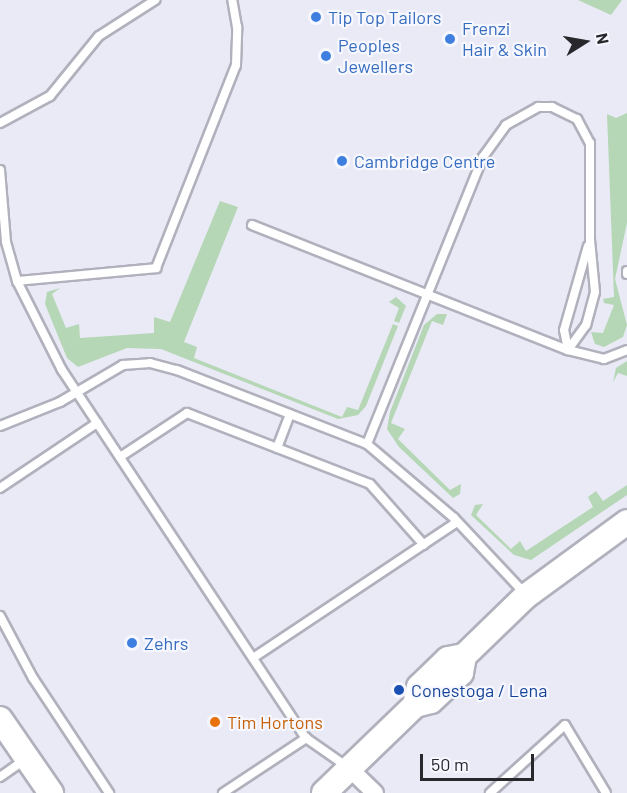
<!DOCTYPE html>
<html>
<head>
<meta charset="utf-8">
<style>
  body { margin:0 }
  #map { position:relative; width:627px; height:793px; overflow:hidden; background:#e9eaf6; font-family:Barlow,sans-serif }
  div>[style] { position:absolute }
  .green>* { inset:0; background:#b5d7b5 }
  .roads { filter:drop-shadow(2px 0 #b0b1bc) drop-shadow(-2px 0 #b0b1bc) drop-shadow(0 2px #b0b1bc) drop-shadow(0 -2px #b0b1bc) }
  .lane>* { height:8px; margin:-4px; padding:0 4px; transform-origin:4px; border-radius:4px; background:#fff }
  .street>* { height:16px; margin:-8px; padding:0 8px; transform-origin:8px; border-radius:8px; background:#fff }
  .secondary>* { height:24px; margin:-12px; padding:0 12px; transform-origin:12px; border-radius:12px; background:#fff }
  .dots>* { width:16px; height:16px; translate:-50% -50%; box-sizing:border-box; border:3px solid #f7f8ff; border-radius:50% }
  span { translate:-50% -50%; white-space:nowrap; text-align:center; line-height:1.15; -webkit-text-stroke:4.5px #f7f8ff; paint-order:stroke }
  .shop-label { font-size:18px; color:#366cbe }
  .left { translate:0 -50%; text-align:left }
  .transit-label { font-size:18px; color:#164399 }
  .food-label { font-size:18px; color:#c56008 }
  .north { position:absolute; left:555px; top:12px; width:60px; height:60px; -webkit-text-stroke:4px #f7f8ff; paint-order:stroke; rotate:79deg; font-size:16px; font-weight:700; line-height:24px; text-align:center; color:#28282c }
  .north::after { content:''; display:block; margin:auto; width:21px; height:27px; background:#28282c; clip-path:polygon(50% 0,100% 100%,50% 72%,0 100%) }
  .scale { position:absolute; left:420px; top:754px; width:114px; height:27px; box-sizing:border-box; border:3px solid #28282c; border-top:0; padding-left:8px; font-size:18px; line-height:21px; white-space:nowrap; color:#28282c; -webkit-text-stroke:4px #f7f8ff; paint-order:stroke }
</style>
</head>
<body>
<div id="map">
  <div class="green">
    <i style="clip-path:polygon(578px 0,622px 0,611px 15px)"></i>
    <i style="clip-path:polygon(627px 113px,627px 223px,615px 279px,627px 325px,623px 337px,604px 347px,595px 344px,591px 332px,603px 333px,614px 305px,604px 303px,603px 299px,614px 297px,607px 114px,616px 118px)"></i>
    <i style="clip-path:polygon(220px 201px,238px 207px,184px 342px,197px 347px,194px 358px,342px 417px,347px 407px,358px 410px,393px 324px,398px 326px,366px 406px,358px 415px,338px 419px,161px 349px,127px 348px,78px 367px,67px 358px,45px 304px,47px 292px,60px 288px,52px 294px,66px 328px,79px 324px,80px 338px,154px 333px,154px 317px,170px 322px)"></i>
    <i style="clip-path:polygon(396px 297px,406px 306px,399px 323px,394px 321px,399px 308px,389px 302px)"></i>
    <i style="clip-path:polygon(437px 314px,447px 314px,443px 325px,432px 321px,391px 423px,405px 429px,398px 439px,450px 490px,461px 484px,460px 494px,453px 498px,399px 447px,387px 429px,390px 412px,424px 325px)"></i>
    <i style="clip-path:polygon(627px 361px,627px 376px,618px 373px,613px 382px,616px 368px)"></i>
    <i style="clip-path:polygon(627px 485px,627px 495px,531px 560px,514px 555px,471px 515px,475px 505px,483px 504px,476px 515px,511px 549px,520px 541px,526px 551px,593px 507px,588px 497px,596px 491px,603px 501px)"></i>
  </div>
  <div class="roads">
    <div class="lane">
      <i style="left:0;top:123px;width:57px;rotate:-28.4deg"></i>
      <i style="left:50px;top:96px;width:77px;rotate:-50.8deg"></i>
      <i style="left:99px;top:36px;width:67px;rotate:-32.7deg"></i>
      <i style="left:0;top:170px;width:72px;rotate:85.2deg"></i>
      <i style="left:6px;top:242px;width:41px;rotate:74.2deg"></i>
      <i style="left:17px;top:281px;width:100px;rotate:63.2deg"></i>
      <i style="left:62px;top:370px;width:442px;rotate:56.5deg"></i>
      <i style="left:306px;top:738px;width:52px;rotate:34.9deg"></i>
      <i style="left:252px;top:225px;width:340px;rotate:21.6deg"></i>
      <i style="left:568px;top:350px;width:37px;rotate:14deg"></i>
      <i style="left:604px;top:359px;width:25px;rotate:-21deg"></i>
      <i style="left:627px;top:271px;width:3px;rotate:90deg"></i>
      <i style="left:17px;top:281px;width:140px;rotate:-5.3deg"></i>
      <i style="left:156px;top:268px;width:218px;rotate:-68.5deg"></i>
      <i style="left:236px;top:65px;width:38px;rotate:-88deg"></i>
      <i style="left:237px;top:27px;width:27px;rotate:-100deg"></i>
      <i style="left:568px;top:350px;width:20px;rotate:-101deg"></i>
      <i style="left:564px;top:330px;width:87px;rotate:-74.1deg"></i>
      <i style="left:0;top:426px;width:65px;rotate:-21.8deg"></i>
      <i style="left:60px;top:402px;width:73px;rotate:-30.4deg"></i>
      <i style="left:123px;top:365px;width:27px;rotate:-4deg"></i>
      <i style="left:150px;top:363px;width:28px;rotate:15deg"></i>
      <i style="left:177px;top:370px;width:204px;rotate:21.3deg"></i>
      <i style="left:367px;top:444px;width:114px;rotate:40.4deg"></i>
      <i style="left:454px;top:518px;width:104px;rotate:46.9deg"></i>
      <i style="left:367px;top:444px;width:310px;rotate:-68deg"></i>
      <i style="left:483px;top:157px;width:39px;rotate:-54deg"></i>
      <i style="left:506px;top:125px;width:37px;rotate:-29deg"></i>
      <i style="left:538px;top:107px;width:14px"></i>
      <i style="left:552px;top:107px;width:28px;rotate:26deg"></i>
      <i style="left:577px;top:119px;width:27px;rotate:62deg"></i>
      <i style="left:590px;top:143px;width:97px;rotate:90deg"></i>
      <i style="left:590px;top:240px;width:52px;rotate:84.5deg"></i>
      <i style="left:595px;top:292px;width:34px;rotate:105deg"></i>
      <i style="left:586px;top:325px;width:31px;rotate:126deg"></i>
      <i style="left:277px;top:448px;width:36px;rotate:-69deg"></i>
      <i style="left:120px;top:457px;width:80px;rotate:-33.3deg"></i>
      <i style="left:187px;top:413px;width:196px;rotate:21.2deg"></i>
      <i style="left:370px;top:484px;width:81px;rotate:48.5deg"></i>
      <i style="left:0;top:488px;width:117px;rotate:-33.8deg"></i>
      <i style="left:0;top:616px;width:70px;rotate:62deg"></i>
      <i style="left:33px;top:678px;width:138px;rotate:56.5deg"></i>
      <i style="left:253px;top:658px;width:245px;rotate:-33.7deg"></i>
      <i style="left:0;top:777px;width:32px;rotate:-35deg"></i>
      <i style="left:223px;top:793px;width:100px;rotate:-33.5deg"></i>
      <i style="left:490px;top:793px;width:101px;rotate:-42.2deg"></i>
      <i style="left:565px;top:725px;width:79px;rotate:58.9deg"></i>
    </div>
    <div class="street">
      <i style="left:349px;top:768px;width:36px;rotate:44deg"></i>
    </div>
    <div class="secondary">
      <i style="left:415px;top:705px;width:18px;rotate:-77deg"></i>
      <i style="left:419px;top:687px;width:40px;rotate:-44deg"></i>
      <i style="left:448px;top:659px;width:16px;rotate:-11deg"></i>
      <i style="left:464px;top:656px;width:86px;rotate:-44.1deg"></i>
      <i style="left:526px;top:596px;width:125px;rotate:-36.2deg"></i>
      <i style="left:0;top:719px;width:90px;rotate:55.4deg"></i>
      <i style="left:324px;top:793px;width:127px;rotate:-44deg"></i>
      <i style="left:415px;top:705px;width:16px;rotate:-14deg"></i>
      <i style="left:431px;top:701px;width:41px;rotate:-43deg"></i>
      <i style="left:461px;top:673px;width:17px;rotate:-80deg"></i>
    </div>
  </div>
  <div class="dots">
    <i style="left:316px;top:17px;background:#3f7fe0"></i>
    <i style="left:450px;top:39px;background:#3f7fe0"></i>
    <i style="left:326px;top:56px;background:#3f7fe0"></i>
    <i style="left:342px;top:161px;background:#3f7fe0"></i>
    <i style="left:132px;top:643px;background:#3f7fe0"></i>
    <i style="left:399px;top:690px;background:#1a4fb4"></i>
    <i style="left:215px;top:722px;background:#e8710a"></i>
  </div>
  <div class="shop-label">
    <span class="left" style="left:328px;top:17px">Tip Top Tailors</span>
    <span class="left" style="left:462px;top:39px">Frenzi<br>Hair &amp; Skin</span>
    <span class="left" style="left:338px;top:56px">Peoples<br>Jewellers</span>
    <span class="left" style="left:354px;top:161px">Cambridge Centre</span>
    <span class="left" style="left:144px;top:643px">Zehrs</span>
  </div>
  <div class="transit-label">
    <span class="left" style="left:411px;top:690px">Conestoga / Lena</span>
  </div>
  <div class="food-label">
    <span class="left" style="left:227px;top:722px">Tim Hortons</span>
  </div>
  <div class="north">N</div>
  <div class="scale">50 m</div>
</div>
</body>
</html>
